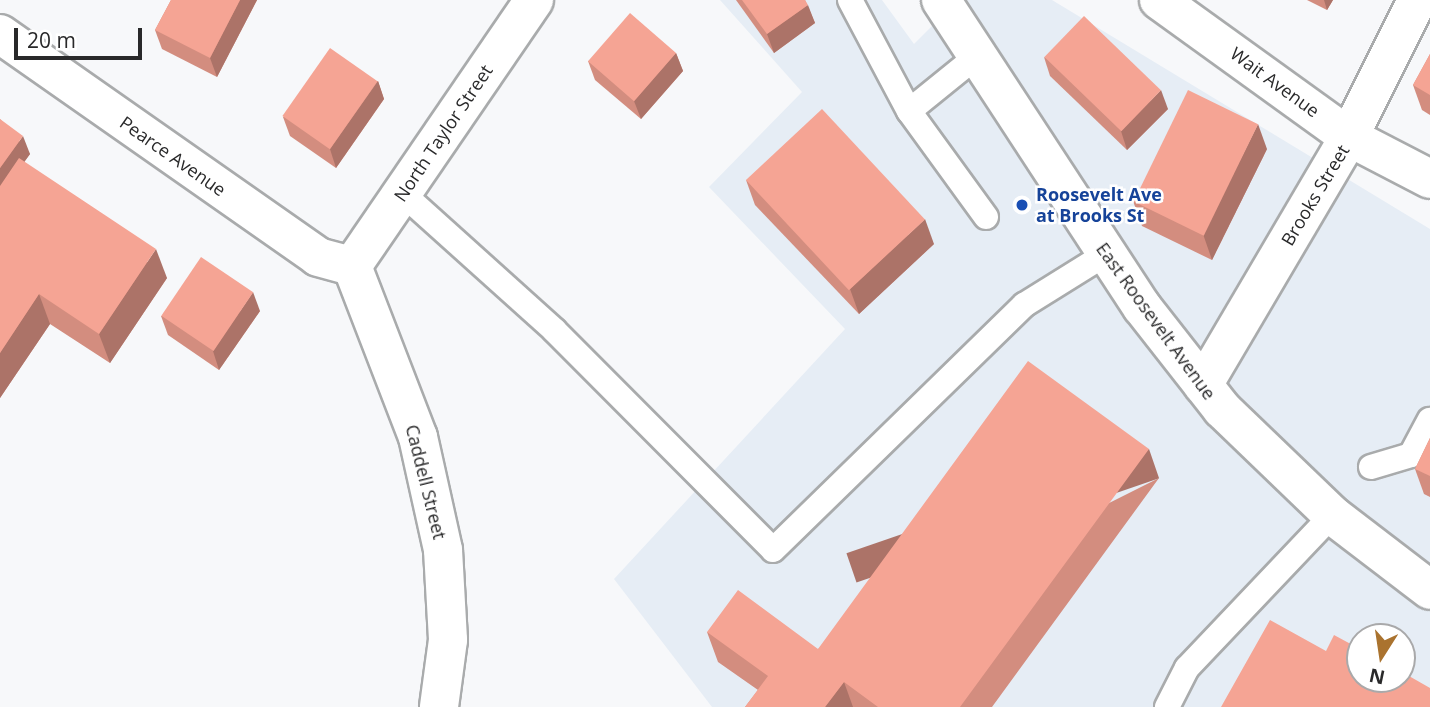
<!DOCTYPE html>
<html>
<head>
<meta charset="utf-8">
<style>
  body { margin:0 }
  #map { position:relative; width:1430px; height:707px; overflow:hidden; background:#f7f8fa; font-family:"Open Sans",sans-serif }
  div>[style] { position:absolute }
  .built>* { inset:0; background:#e6edf5 }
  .roads { filter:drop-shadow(2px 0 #a9abac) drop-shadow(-2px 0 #a9abac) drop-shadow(0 2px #a9abac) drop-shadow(0 -2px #a9abac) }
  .service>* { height:24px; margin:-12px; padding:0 12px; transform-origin:12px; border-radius:12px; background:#fff }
  .minor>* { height:38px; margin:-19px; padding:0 19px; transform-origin:19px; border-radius:19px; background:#fff }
  .secondary>* { height:38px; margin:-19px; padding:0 19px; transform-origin:19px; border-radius:19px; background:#fff }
  .wall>* { inset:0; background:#d38d7f }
  .shaded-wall>* { inset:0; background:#ac7368; transform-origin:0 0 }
  .building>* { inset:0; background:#f5a494; transform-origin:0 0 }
  .dots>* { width:19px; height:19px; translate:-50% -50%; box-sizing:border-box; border:4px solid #fff; border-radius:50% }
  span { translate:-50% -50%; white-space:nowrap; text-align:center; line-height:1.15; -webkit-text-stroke:5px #fff; paint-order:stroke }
  .street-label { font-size:18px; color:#29292a }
  .transit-label { font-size:18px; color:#164399; font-weight:700 }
  .left { translate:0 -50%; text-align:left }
  .north { position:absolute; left:1346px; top:623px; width:70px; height:70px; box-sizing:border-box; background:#fff; border:2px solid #a9a9aa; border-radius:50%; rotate:192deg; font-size:19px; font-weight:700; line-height:28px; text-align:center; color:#29292a }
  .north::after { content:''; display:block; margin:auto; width:24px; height:32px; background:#aa732f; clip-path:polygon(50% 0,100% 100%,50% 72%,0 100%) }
  .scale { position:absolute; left:14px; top:28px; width:128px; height:32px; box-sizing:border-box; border:4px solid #29292a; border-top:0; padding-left:9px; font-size:21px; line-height:24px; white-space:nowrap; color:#29292a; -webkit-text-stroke:5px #fff; paint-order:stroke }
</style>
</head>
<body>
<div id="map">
  <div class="built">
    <i style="clip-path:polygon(evenodd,720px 0,882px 0,914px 44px,958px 0,1052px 0,1430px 229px,1430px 707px,712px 707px,614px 579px,845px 329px,709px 187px,802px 92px,720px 0,1360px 637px,1402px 637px,1402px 679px,1360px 679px,1360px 637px)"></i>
  </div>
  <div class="roads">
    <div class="service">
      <i style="left:850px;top:0;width:126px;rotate:62deg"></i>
      <i style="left:977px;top:56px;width:87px;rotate:141deg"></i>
      <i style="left:909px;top:111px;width:131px;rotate:54deg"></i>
      <i style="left:402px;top:193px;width:205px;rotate:42deg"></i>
      <i style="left:554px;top:330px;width:310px;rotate:45.1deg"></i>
      <i style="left:773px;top:550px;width:351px;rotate:-44.3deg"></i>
      <i style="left:1024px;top:305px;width:97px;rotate:-31.9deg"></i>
      <i style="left:1371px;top:467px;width:42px;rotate:-16.7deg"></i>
      <i style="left:1411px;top:455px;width:40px;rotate:-62deg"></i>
      <i style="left:1167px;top:707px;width:44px;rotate:-62.9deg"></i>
      <i style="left:1187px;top:668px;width:211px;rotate:-46.5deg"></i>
    </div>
    <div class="minor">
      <i style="left:1159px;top:0;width:234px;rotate:35.8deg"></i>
      <i style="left:1349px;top:137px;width:91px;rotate:27.4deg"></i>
      <i style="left:0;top:34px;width:388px;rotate:35deg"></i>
      <i style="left:318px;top:257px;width:35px;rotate:15deg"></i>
      <i style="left:352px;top:266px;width:183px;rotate:68.9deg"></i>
      <i style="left:418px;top:437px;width:116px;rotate:77.5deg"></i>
      <i style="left:443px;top:550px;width:90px;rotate:86.8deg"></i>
      <i style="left:448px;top:640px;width:68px;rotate:97.7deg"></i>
      <i style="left:352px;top:266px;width:322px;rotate:-55.6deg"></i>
      <i style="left:1203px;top:385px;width:288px;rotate:-59.5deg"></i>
      <i style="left:1349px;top:137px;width:153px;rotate:-63.6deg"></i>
    </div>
    <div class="secondary">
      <i style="left:941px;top:0;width:367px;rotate:56.8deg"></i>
      <i style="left:1142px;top:307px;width:130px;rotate:51.9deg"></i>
      <i style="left:1222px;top:409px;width:153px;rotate:43.9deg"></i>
      <i style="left:1332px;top:515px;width:123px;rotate:37.4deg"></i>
    </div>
  </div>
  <div class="wall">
    <i style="clip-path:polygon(171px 0,257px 0,217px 77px,162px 49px,155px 30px)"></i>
    <i style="clip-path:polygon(736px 0,805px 0,815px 23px,774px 53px)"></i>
    <i style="clip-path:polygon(1307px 0,1333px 0,1327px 10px)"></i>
    <i style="clip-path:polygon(676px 53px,683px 71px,641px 119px,595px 80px,588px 61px)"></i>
    <i style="clip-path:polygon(1430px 54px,1430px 115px,1422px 110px,1413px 85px)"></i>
    <i style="clip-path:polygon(1044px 57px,1168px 109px,1127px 150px,1050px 76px)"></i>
    <i style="clip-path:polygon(378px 81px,384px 99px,336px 168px,290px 136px,283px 117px)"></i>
    <i style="clip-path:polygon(0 119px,30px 154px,24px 162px,167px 278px,110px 363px,50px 324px,0 398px)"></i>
    <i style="clip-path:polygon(1267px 149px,1212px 260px,1142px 226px,1133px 201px)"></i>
    <i style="clip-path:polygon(746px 180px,934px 244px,859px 314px,755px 205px)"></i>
    <i style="clip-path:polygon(260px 311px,219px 370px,168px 335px,161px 316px)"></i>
    <i style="clip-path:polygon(1430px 438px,1430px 497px,1424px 494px,1415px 469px)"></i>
    <i style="clip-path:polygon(1159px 478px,992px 707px,745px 707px,758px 690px,718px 662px,707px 632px,818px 649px)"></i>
  </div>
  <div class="shaded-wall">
    <i style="clip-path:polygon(240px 0,257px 0,217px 77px,210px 58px)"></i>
    <i style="clip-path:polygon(1324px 0,1333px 0,1327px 10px)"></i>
    <i style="clip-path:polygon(808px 5px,815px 23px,774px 53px,767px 34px)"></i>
    <i style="clip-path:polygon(676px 53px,683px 71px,641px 119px,634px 101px)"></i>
    <i style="clip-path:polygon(378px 81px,384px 99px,336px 168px,330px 149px)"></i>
    <i style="clip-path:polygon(1161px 90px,1168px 109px,1127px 150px,1121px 131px)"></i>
    <i style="clip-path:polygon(1258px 124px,1267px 149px,1212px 260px,1203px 234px)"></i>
    <i style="clip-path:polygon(23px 136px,30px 154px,0 196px,0 168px)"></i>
    <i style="clip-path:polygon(925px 219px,934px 244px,859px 314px,850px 289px)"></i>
    <i style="clip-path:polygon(156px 249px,167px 278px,110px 363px,99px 334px)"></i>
    <i style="clip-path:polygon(253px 292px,260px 311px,219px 370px,213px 351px)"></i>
    <i style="clip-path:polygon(39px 294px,50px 324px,0 398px,0 353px)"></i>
    <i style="left:1149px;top:449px;width:31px;height:320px;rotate:71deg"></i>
    <i style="clip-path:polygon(844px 682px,853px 707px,825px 707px)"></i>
  </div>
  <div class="building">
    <i style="clip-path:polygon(171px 0,240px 0,210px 58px,155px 30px)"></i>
    <i style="clip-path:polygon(742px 0,805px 0,808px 5px,767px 34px)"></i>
    <i style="left:630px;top:13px;width:61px;height:64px;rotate:41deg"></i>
    <i style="left:1084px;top:16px;width:107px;height:57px;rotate:44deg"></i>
    <i style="left:330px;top:48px;width:58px;height:83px;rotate:35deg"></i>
    <i style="clip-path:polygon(1430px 54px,1430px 95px,1413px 85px)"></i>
    <i style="left:1188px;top:90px;width:78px;height:124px;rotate:26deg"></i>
    <i style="left:822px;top:109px;width:151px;height:104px;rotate:47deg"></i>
    <i style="clip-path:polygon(0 119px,23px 136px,0 168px)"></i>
    <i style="clip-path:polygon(19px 158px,156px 249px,99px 334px,39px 294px,0 353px,0 186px)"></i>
    <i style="left:201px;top:257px;width:63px;height:71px;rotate:34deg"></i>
    <i style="clip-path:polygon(1028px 361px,1149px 449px,960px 707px,878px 707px,844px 682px,825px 707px,745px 707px,768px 676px,707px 632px,738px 590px,818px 649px)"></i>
    <i style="clip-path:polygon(1430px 438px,1430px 476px,1415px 469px)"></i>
    <i style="clip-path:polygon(1270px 620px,1326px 651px,1334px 635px,1360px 649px,1360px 679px,1402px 679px,1402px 672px,1430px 688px,1430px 707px,1221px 707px)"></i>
  </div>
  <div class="dots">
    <i style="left:1022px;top:205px;background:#1a4fb4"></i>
  </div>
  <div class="street-label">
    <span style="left:1275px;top:82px;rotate:36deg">Wait Avenue</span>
    <span style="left:443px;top:133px;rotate:-56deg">North Taylor Street</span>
    <span style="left:173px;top:156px;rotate:35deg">Pearce Avenue</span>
    <span style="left:1315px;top:195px;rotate:-59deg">Brooks Street</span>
    <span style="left:1156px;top:321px;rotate:54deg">East Roosevelt Avenue</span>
    <span style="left:426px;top:482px;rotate:76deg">Caddell Street</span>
  </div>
  <div class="transit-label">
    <span class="left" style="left:1036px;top:205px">Roosevelt Ave<br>at Brooks St</span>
  </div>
  <div class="north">N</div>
  <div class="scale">20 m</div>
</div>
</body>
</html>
